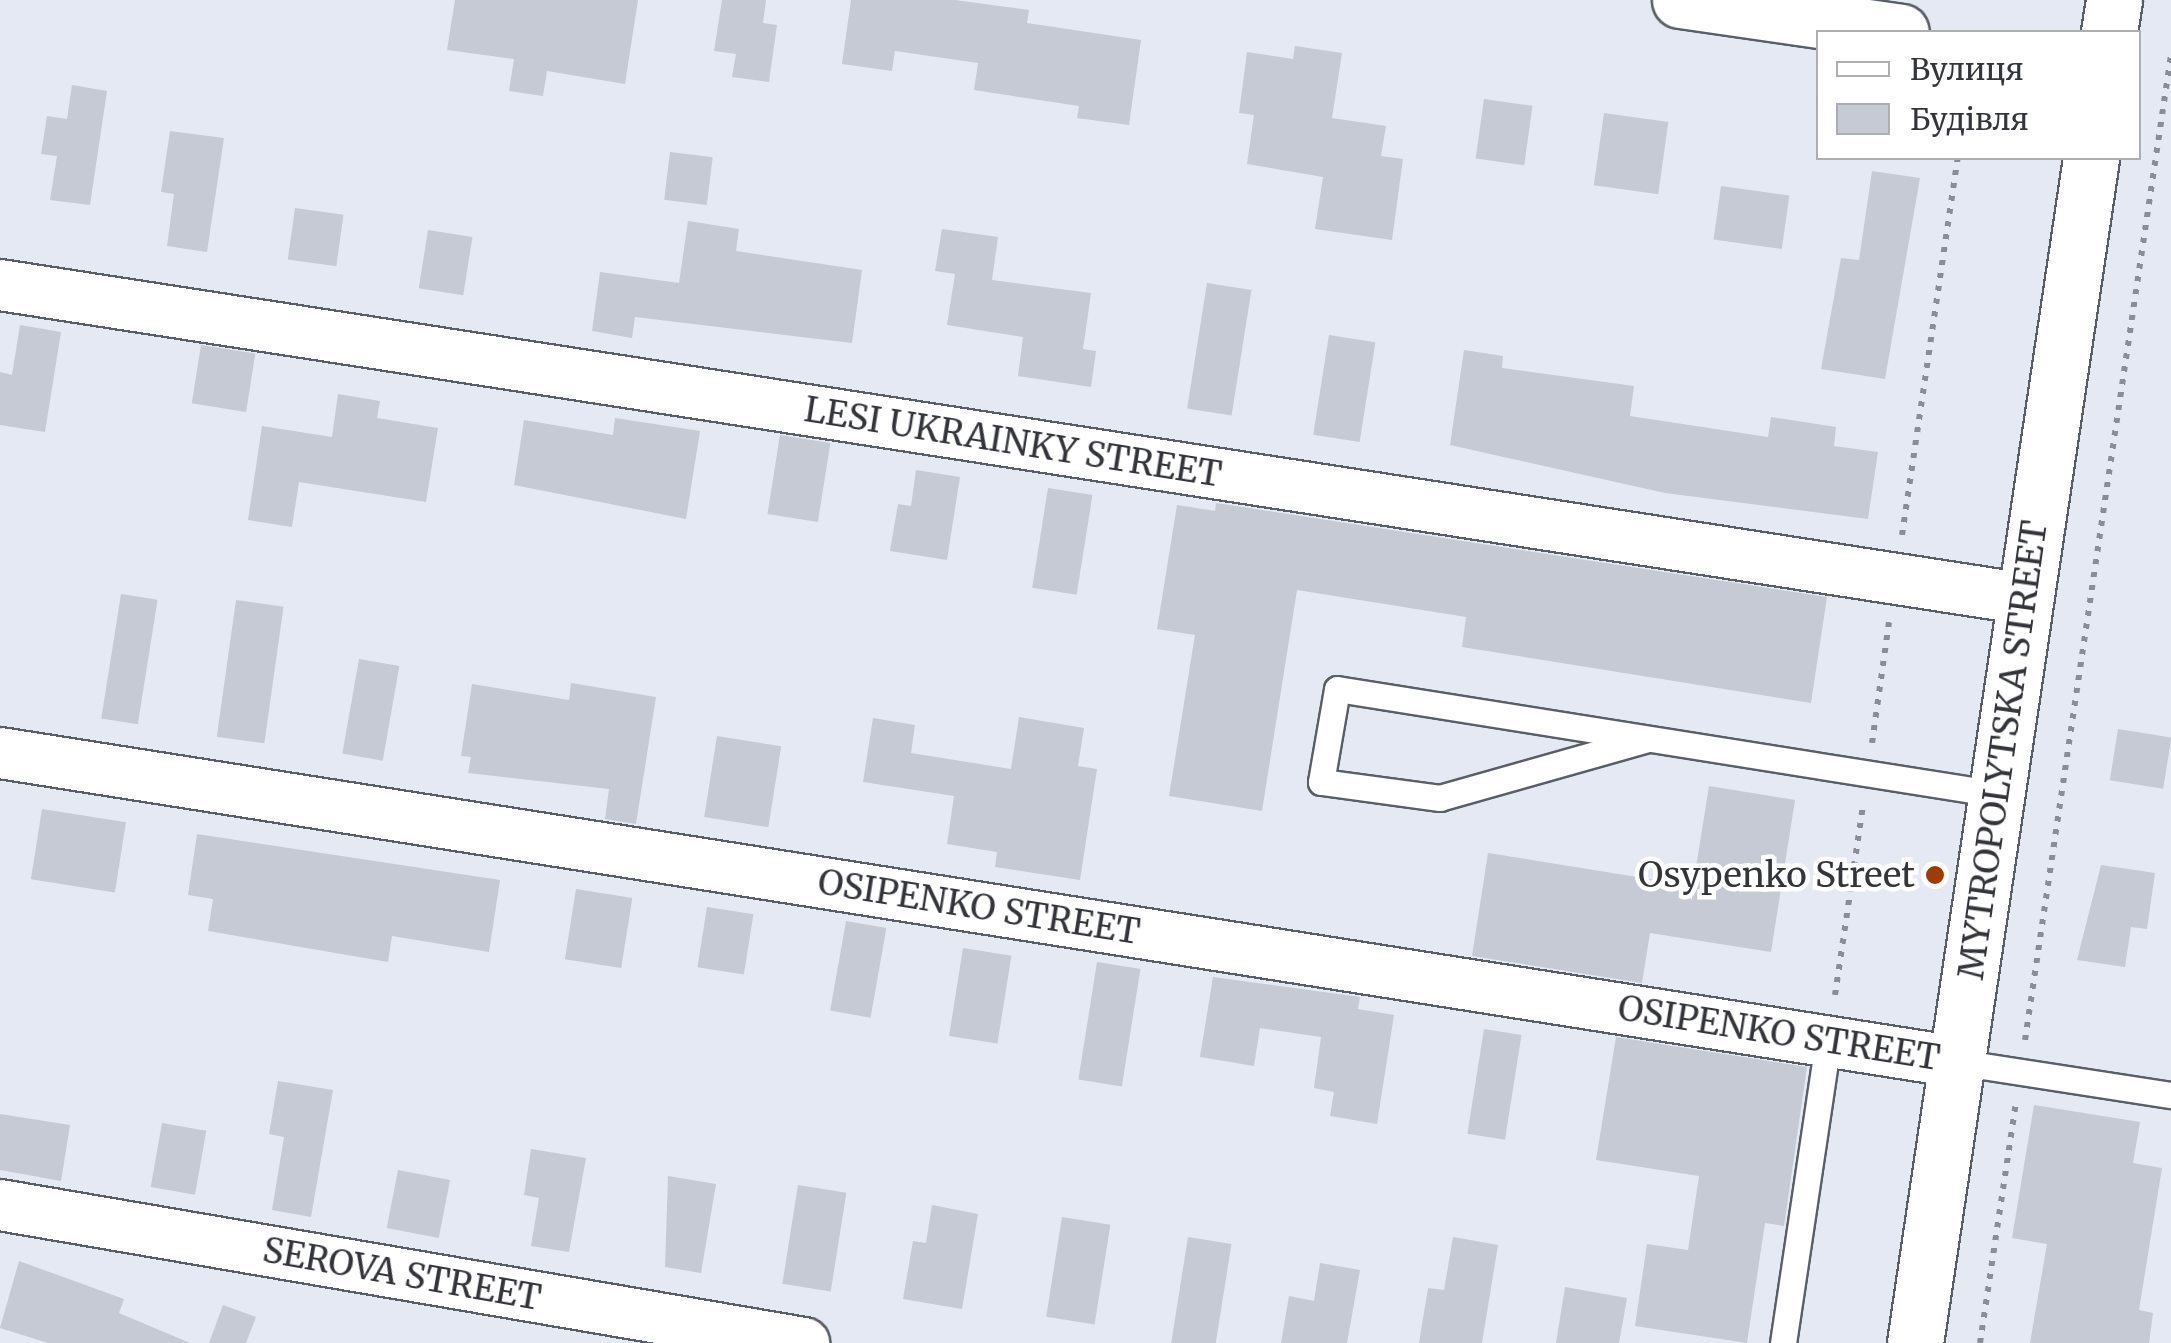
<!DOCTYPE html>
<html>
<head>
<meta charset="utf-8">
<style>
  body { margin:0 }
  #map { position:relative; width:2171px; height:1343px; overflow:hidden; background:#e4e9f4; font-family:Merriweather,serif }
  div>[style] { position:absolute }
  .building>* { inset:0; background:#c5cad5; transform-origin:0 0 }
  .path>* { height:6px; margin-top:-3px; transform-origin:0; background:repeating-linear-gradient(90deg,#8a8d95 0 5px,transparent 0 13px) }
  .roads { filter:drop-shadow(2px 0 #5a5e68) drop-shadow(-2px 0 #5a5e68) drop-shadow(0 2px #5a5e68) drop-shadow(0 -2px #5a5e68) }
  .lane>* { height:25px; margin:-12.5px; padding:0 12.5px; transform-origin:12.5px; border-radius:12.5px; background:#fff }
  .street>* { height:50px; margin:-25px; padding:0 25px; transform-origin:25px; border-radius:25px; background:#fff }
  .secondary>* { height:55px; margin:-27.5px; padding:0 27.5px; transform-origin:27.5px; border-radius:27.5px; background:#fff }
  .dots>* { width:28px; height:28px; translate:-50% -50%; box-sizing:border-box; border:5px solid #fff; border-radius:50% }
  span { translate:-50% -50%; white-space:nowrap; text-align:center; line-height:1.15; -webkit-text-stroke:9px #fff; paint-order:stroke }
  .street-label { font-size:35px; color:#33353a }
  .poi-label { font-size:35px; color:#33353a }
  .right { translate:-100% -50%; text-align:right }
  .legend { position:absolute; left:1816px; top:30px; width:325px; height:130px; box-sizing:border-box; background:#fff; border:2px solid #adaeb0; margin:0; padding:12px 18px; list-style:none; font-size:30px; color:#33353a }
  .legend li { display:flex; align-items:center; gap:20px; height:50px }
  .legend b { width:50px; border:2px solid #adaeb0 }
</style>
</head>
<body>
<div id="map">
  <div class="building">
    <i style="clip-path:polygon(455px 0,638px 0,625px 84px,547px 71px,543px 96px,509px 91px,514px 59px,447px 50px)"></i>
    <i style="clip-path:polygon(722px 0,766px 0,763px 23px,777px 25px,769px 82px,732px 77px,736px 54px,714px 51px)"></i>
    <i style="clip-path:polygon(851px 0,955px 0,1029px 10px,1027px 23px,1141px 40px,1129px 125px,1077px 118px,1079px 106px,974px 90px,978px 63px,895px 51px,892px 71px,842px 64px)"></i>
    <i style="clip-path:polygon(1295px 46px,1342px 53px,1332px 118px,1386px 126px,1381px 156px,1403px 159px,1392px 240px,1315px 229px,1323px 177px,1247px 164px,1254px 115px,1239px 113px,1247px 52px,1293px 59px)"></i>
    <i style="clip-path:polygon(72px 85px,107px 91px,90px 205px,50px 200px,57px 156px,41px 154px,47px 116px,67px 119px)"></i>
    <i style="left:1484px;top:99px;width:49px;height:60px;rotate:8deg"></i>
    <i style="left:1604px;top:113px;width:65px;height:73px;rotate:8deg"></i>
    <i style="clip-path:polygon(170px 131px,224px 138px,207px 252px,167px 246px,174px 194px,161px 192px)"></i>
    <i style="left:670px;top:152px;width:43px;height:48px;rotate:7deg"></i>
    <i style="clip-path:polygon(1872px 171px,1920px 178px,1885px 379px,1821px 369px,1841px 258px,1859px 260px)"></i>
    <i style="left:1721px;top:186px;width:69px;height:54px;rotate:8deg"></i>
    <i style="left:295px;top:208px;width:49px;height:52px;rotate:8deg"></i>
    <i style="clip-path:polygon(688px 221px,739px 229px,736px 251px,862px 270px,852px 343px,635px 317px,632px 338px,592px 331px,600px 272px,679px 283px)"></i>
    <i style="clip-path:polygon(942px 229px,998px 237px,992px 280px,1091px 293px,1083px 349px,1096px 351px,1091px 387px,1018px 376px,1023px 337px,947px 325px,955px 274px,935px 271px)"></i>
    <i style="left:428px;top:230px;width:45px;height:59px;rotate:9deg"></i>
    <i style="left:1207px;top:283px;width:45px;height:127px;rotate:9deg"></i>
    <i style="clip-path:polygon(20px 325px,61px 332px,45px 432px,0 425px,0 372px,12px 375px)"></i>
    <i style="left:1329px;top:335px;width:47px;height:101px;rotate:9deg"></i>
    <i style="left:201px;top:345px;width:55px;height:59px;rotate:9deg"></i>
    <i style="clip-path:polygon(1464px 350px,1503px 356px,1502px 368px,1634px 386px,1630px 416px,1768px 437px,1771px 417px,1836px 427px,1834px 446px,1878px 452px,1868px 519px,1665px 493px,1450px 445px)"></i>
    <i style="clip-path:polygon(338px 394px,380px 401px,377px 418px,438px 428px,426px 502px,299px 482px,292px 527px,248px 520px,262px 426px,332px 437px)"></i>
    <i style="clip-path:polygon(615px 418px,700px 431px,686px 519px,514px 485px,524px 420px,613px 435px)"></i>
    <i style="left:780px;top:435px;width:51px;height:80px;rotate:9deg"></i>
    <i style="clip-path:polygon(916px 470px,960px 477px,947px 560px,890px 551px,898px 504px,911px 506px)"></i>
    <i style="left:1048px;top:488px;width:45px;height:101px;rotate:9deg"></i>
    <i style="clip-path:polygon(1216px 503px,1827px 597px,1811px 703px,1462px 647px,1466px 617px,1297px 590px,1262px 811px,1169px 796px,1195px 635px,1157px 629px,1177px 505px,1215px 511px)"></i>
    <i style="left:121px;top:594px;width:37px;height:126px;rotate:9deg"></i>
    <i style="left:236px;top:600px;width:48px;height:138px;rotate:8deg"></i>
    <i style="left:359px;top:659px;width:41px;height:96px;rotate:10deg"></i>
    <i style="clip-path:polygon(571px 683px,656px 697px,636px 824px,605px 819px,609px 789px,468px 773px,471px 757px,461px 756px,472px 684px,569px 700px)"></i>
    <i style="clip-path:polygon(1019px 717px,1084px 728px,1078px 766px,1097px 769px,1080px 880px,995px 867px,997px 852px,947px 844px,954px 796px,863px 782px,873px 718px,915px 725px,911px 753px,1011px 769px)"></i>
    <i style="left:2118px;top:729px;width:54px;height:52px;rotate:9deg"></i>
    <i style="left:717px;top:736px;width:65px;height:82px;rotate:9deg"></i>
    <i style="clip-path:polygon(1709px 786px,1795px 800px,1771px 952px,1650px 933px,1642px 983px,1472px 956px,1488px 853px,1693px 886px)"></i>
    <i style="left:42px;top:809px;width:85px;height:71px;rotate:9deg"></i>
    <i style="clip-path:polygon(197px 834px,500px 880px,489px 952px,392px 936px,388px 962px,208px 931px,213px 899px,188px 895px)"></i>
    <i style="clip-path:polygon(2101px 865px,2155px 873px,2147px 929px,2131px 927px,2125px 967px,2077px 960px)"></i>
    <i style="left:576px;top:889px;width:57px;height:71px;rotate:9deg"></i>
    <i style="left:707px;top:907px;width:47px;height:61px;rotate:9deg"></i>
    <i style="left:846px;top:921px;width:41px;height:91px;rotate:10deg"></i>
    <i style="left:963px;top:948px;width:49px;height:89px;rotate:9deg"></i>
    <i style="left:1097px;top:962px;width:44px;height:119px;rotate:9deg"></i>
    <i style="clip-path:polygon(1213px 977px,1360px 997px,1358px 1009px,1394px 1015px,1377px 1124px,1330px 1116px,1334px 1092px,1314px 1088px,1321px 1037px,1260px 1028px,1254px 1066px,1200px 1057px)"></i>
    <i style="left:1484px;top:1029px;width:38px;height:106px;rotate:9deg"></i>
    <i style="clip-path:polygon(1616px 1037px,1807px 1067px,1784px 1226px,1765px 1223px,1747px 1343px,1635px 1326px,1647px 1244px,1688px 1250px,1699px 1176px,1596px 1160px)"></i>
    <i style="clip-path:polygon(278px 1081px,333px 1090px,311px 1217px,272px 1210px,284px 1137px,269px 1134px)"></i>
    <i style="clip-path:polygon(2034px 1105px,2140px 1122px,2133px 1163px,2162px 1168px,2139px 1310px,2153px 1313px,2149px 1343px,2030px 1343px,2047px 1244px,2012px 1238px)"></i>
    <i style="clip-path:polygon(0 1114px,70px 1125px,61px 1181px,0 1170px)"></i>
    <i style="left:162px;top:1123px;width:45px;height:65px;rotate:10deg"></i>
    <i style="clip-path:polygon(531px 1149px,586px 1158px,569px 1252px,531px 1246px,539px 1198px,524px 1195px)"></i>
    <i style="left:398px;top:1170px;width:53px;height:59px;rotate:11deg"></i>
    <i style="clip-path:polygon(668px 1176px,716px 1184px,701px 1273px,665px 1267px)"></i>
    <i style="left:798px;top:1185px;width:49px;height:100px;rotate:9deg"></i>
    <i style="clip-path:polygon(932px 1205px,978px 1214px,962px 1309px,903px 1299px,913px 1241px,926px 1243px)"></i>
    <i style="left:1062px;top:1217px;width:49px;height:101px;rotate:9deg"></i>
    <i style="left:1188px;top:1237px;width:44px;height:108px;rotate:9deg"></i>
    <i style="clip-path:polygon(1453px 1237px,1498px 1245px,1482px 1343px,1419px 1343px,1428px 1288px,1444px 1290px)"></i>
    <i style="clip-path:polygon(19px 1261px,124px 1299px,119px 1313px,190px 1343px,48px 1343px,0 1328px)"></i>
    <i style="clip-path:polygon(1320px 1263px,1360px 1270px,1347px 1343px,1281px 1343px,1289px 1296px,1314px 1301px)"></i>
    <i style="clip-path:polygon(1565px 1287px,1627px 1298px,1619px 1343px,1556px 1343px)"></i>
    <i style="clip-path:polygon(223px 1305px,256px 1317px,246px 1343px,209px 1343px)"></i>
  </div>
  <div class="path">
    <i style="left:1902px;top:535px;width:381px;rotate:-81.6deg"></i>
    <i style="left:1872px;top:743px;width:122px;rotate:-82deg"></i>
    <i style="left:1835px;top:995px;width:192px;rotate:-81.6deg"></i>
    <i style="left:2025px;top:1040px;width:996px;rotate:-81.57deg"></i>
    <i style="left:1980px;top:1343px;width:244px;rotate:-81.5deg"></i>
  </div>
  <div class="roads">
    <div class="lane">
      <i style="left:1648px;top:739px;width:216px;rotate:164.2deg"></i>
      <i style="left:1440px;top:798px;width:120px;rotate:-172.3deg"></i>
      <i style="left:1321px;top:782px;width:94px;rotate:-80.2deg"></i>
      <i style="left:1337px;top:689px;width:668px;rotate:9.04deg"></i>
      <i style="left:1957px;top:1062px;width:217px;rotate:8.8deg"></i>
      <i style="left:1783px;top:1343px;width:305px;rotate:-81.5deg"></i>
    </div>
    <div class="street">
      <i style="left:0;top:285px;width:2050px;rotate:8.81deg"></i>
      <i style="left:0;top:753px;width:1981px;rotate:8.97deg"></i>
      <i style="left:0;top:1205px;width:816px;rotate:9.74deg"></i>
    </div>
    <div class="secondary">
      <i style="left:1680px;top:0;width:223px;rotate:8.2deg"></i>
      <i style="left:2109px;top:32px;width:32px;rotate:-81deg"></i>
      <i style="left:1915px;top:1343px;width:1198px;rotate:-81.55deg"></i>
    </div>
  </div>
  <div class="dots">
    <i style="left:1935px;top:875px;background:#a03c03"></i>
  </div>
  <div class="street-label">
    <span style="left:1013px;top:442px;rotate:9deg">LESI UKRAINKY STREET</span>
    <span style="left:2003px;top:750px;rotate:-82deg">MYTROPOLYTSKA STREET</span>
    <span style="left:979px;top:907px;rotate:9deg">OSIPENKO STREET</span>
    <span style="left:1779px;top:1033px;rotate:9deg">OSIPENKO STREET</span>
    <span style="left:402px;top:1274px;rotate:10deg">SEROVA STREET</span>
  </div>
  <div class="poi-label">
    <span class="right" style="left:1915px;top:875px">Osypenko Street</span>
  </div>
  <ul class="legend">
  <li><b style="height:12px;background:#fff"></b>Вулиця</li>
  <li><b style="height:28px;background:#c5cad5"></b>Будівля</li>
  </ul>
</div>
</body>
</html>
